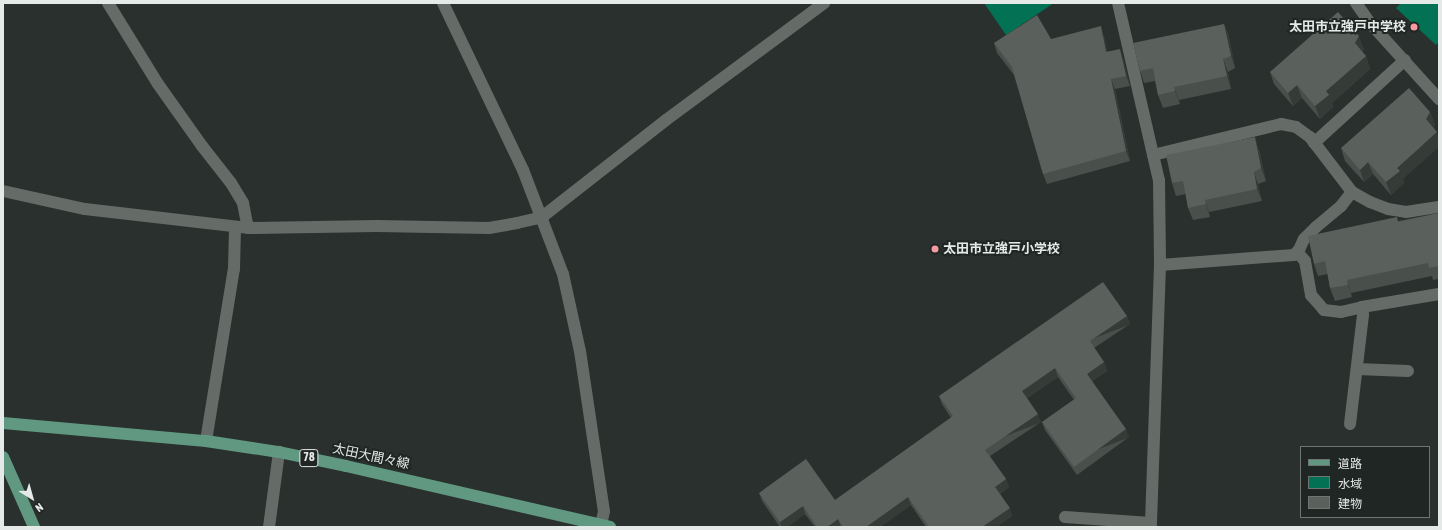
<!DOCTYPE html>
<html>
<head>
<meta charset="utf-8">
<style>
  body { margin:0 }
  #map { position:relative; width:1442px; height:530px; overflow:hidden; background:#29302d; font-family:"Asap Condensed","Noto Sans JP",sans-serif }
  div>[style] { position:absolute }
  .water>* { inset:0; background:#037153 }
  .minor>* { height:12px; margin:-6px; padding:0 6px; transform-origin:6px; border-radius:6px; background:#656c68 }
  .major>* { height:12px; margin:-6px; padding:0 6px; transform-origin:6px; border-radius:6px; background:#619882 }
  .wall>* { inset:0; background:#49504c }
  .shaded-wall>* { inset:0; background:#353c38; transform-origin:0 0 }
  .building>* { inset:0; background:#5a605c }
  .dots>* { width:11px; height:11px; translate:-50% -50%; box-sizing:border-box; border:2px solid #202623; border-radius:50% }
  span { translate:-50% -50%; white-space:nowrap; text-align:center; line-height:1.15; -webkit-text-stroke:4px #202623; paint-order:stroke }
  .shield-label span { padding:1px 3px; background:#202623; border:1px solid; border-radius:3px; -webkit-text-stroke-width:0 }
  .shield-label { font-size:12px; color:#e5e9e7; font-weight:700 }
  .poi-label { font-size:13px; color:#e5e9e7; font-weight:700 }
  .right { translate:-100% -50%; text-align:right }
  .left { translate:0 -50%; text-align:left }
  .street-label { font-size:13px; color:#e5e9e7 }
  .frame { position:absolute; inset:0; border:4px solid #e5e9e7; pointer-events:none }
  .legend { position:absolute; left:1300px; top:446px; width:130px; height:72px; box-sizing:border-box; background:#202623; border:1px solid #6f7471; margin:0; padding:5px 7px; list-style:none; font-size:12px; color:#e5e9e7 }
  .legend li { display:flex; align-items:center; gap:8px; height:20px }
  .legend b { width:20px; border:1px solid #6f7471 }
  .north { position:absolute; left:12px; top:478px; width:40px; height:40px; -webkit-text-stroke:3px #202623; paint-order:stroke; rotate:143deg; font-size:11px; font-weight:700; line-height:16px; text-align:center; color:#e5e9e7 }
  .north::after { content:''; display:block; margin:auto; width:14px; height:18px; background:#e5e9e7; clip-path:polygon(50% 0,100% 100%,50% 72%,0 100%) }
</style>
</head>
<body>
<div id="map">
  <div class="water">
    <i style="clip-path:polygon(984px 3px,1054px 3px,1006px 35px)"></i>
    <i style="clip-path:polygon(1401px 3px,1439px 3px,1439px 42px,1436px 45px,1396px 8px)"></i>
  </div>
  <div class="minor">
    <i style="left:108px;top:3px;width:95px;rotate:58.3deg"></i>
    <i style="left:158px;top:84px;width:76px;rotate:54.6deg"></i>
    <i style="left:202px;top:146px;width:47px;rotate:51.9deg"></i>
    <i style="left:231px;top:183px;width:23px;rotate:59deg"></i>
    <i style="left:243px;top:203px;width:25px;rotate:79deg"></i>
    <i style="left:443px;top:3px;width:185px;rotate:64.4deg"></i>
    <i style="left:523px;top:170px;width:111px;rotate:69deg"></i>
    <i style="left:563px;top:274px;width:79px;rotate:77.6deg"></i>
    <i style="left:580px;top:351px;width:162px;rotate:81.5deg"></i>
    <i style="left:604px;top:511px;width:14px;rotate:102deg"></i>
    <i style="left:1118px;top:3px;width:182px;rotate:77deg"></i>
    <i style="left:1159px;top:180px;width:85px;rotate:89.3deg"></i>
    <i style="left:1160px;top:265px;width:262px;rotate:92deg"></i>
    <i style="left:1356px;top:3px;width:24px;rotate:55deg"></i>
    <i style="left:1370px;top:23px;width:103px;rotate:47.8deg"></i>
    <i style="left:1314px;top:143px;width:123px;rotate:-42.4deg"></i>
    <i style="left:1153px;top:155px;width:132px;rotate:-13.6deg"></i>
    <i style="left:1281px;top:124px;width:15px;rotate:11deg"></i>
    <i style="left:1296px;top:127px;width:17px;rotate:36deg"></i>
    <i style="left:1310px;top:137px;width:69px;rotate:52.6deg"></i>
    <i style="left:1352px;top:192px;width:21px;rotate:29deg"></i>
    <i style="left:1370px;top:202px;width:19px;rotate:21deg"></i>
    <i style="left:1388px;top:209px;width:18px;rotate:9deg"></i>
    <i style="left:1406px;top:212px;width:33px;rotate:-9deg"></i>
    <i style="left:3px;top:191px;width:84px;rotate:12.4deg"></i>
    <i style="left:85px;top:209px;width:164px;rotate:6.6deg"></i>
    <i style="left:248px;top:228px;width:129px;rotate:-0.9deg"></i>
    <i style="left:377px;top:226px;width:112px;rotate:1deg"></i>
    <i style="left:489px;top:228px;width:28px;rotate:-10deg"></i>
    <i style="left:517px;top:223px;width:26px;rotate:-13deg"></i>
    <i style="left:542px;top:217px;width:157px;rotate:-38deg"></i>
    <i style="left:666px;top:120px;width:197px;rotate:-36.5deg"></i>
    <i style="left:1297px;top:252px;width:12px;rotate:48deg"></i>
    <i style="left:1305px;top:261px;width:35px;rotate:80deg"></i>
    <i style="left:1311px;top:295px;width:20px;rotate:49deg"></i>
    <i style="left:1324px;top:310px;width:17px;rotate:7deg"></i>
    <i style="left:1341px;top:312px;width:22px;rotate:-13deg"></i>
    <i style="left:1362px;top:307px;width:78px;rotate:-9.6deg"></i>
    <i style="left:1160px;top:265px;width:134px;rotate:-4.3deg"></i>
    <i style="left:1294px;top:255px;width:7px;rotate:-45deg"></i>
    <i style="left:1299px;top:250px;width:12px;rotate:-66deg"></i>
    <i style="left:1304px;top:239px;width:17px;rotate:-45deg"></i>
    <i style="left:1316px;top:227px;width:33px;rotate:-40deg"></i>
    <i style="left:1341px;top:206px;width:18px;rotate:-52deg"></i>
    <i style="left:1357px;top:369px;width:51px;rotate:2.2deg"></i>
    <i style="left:1350px;top:424px;width:110px;rotate:-83.2deg"></i>
    <i style="left:1363px;top:315px;width:8px;rotate:-97deg"></i>
    <i style="left:206px;top:441px;width:174px;rotate:-80.8deg"></i>
    <i style="left:234px;top:269px;width:42px;rotate:-88.6deg"></i>
    <i style="left:1065px;top:517px;width:86px;rotate:4deg"></i>
    <i style="left:269px;top:527px;width:76px;rotate:-82.4deg"></i>
  </div>
  <div class="major">
    <i style="left:3px;top:423px;width:204px;rotate:5.1deg"></i>
    <i style="left:206px;top:441px;width:74px;rotate:8.6deg"></i>
    <i style="left:279px;top:452px;width:68px;rotate:11.8deg"></i>
    <i style="left:346px;top:466px;width:271px;rotate:13deg"></i>
    <i style="left:3px;top:457px;width:77px;rotate:66.1deg"></i>
  </div>
  <div class="wall">
    <i style="clip-path:polygon(1224px 24px,1229px 37px,1235px 68px,1228px 72px,1231px 89px,1179px 100px,1180px 104px,1163px 108px,1158px 95px,1155px 81px,1144px 83px,1140px 71px)"></i>
    <i style="clip-path:polygon(1104px 36px,1107px 51px,1123px 59px,1130px 86px,1115px 89px,1130px 161px,1047px 184px,1043px 174px,1014px 75px,997px 53px,994px 43px,1051px 39px)"></i>
    <i style="clip-path:polygon(1364px 49px,1362px 52px,1366px 56px,1370px 69px,1332px 103px,1333px 107px,1320px 119px,1302px 98px,1293px 106px,1274px 84px,1270px 72px)"></i>
    <i style="clip-path:polygon(1430px 112px,1435px 125px,1403px 179px,1404px 183px,1391px 195px,1373px 174px,1364px 182px,1345px 161px,1341px 148px)"></i>
    <i style="clip-path:polygon(1259px 149px,1266px 181px,1258px 184px,1262px 201px,1209px 212px,1210px 217px,1193px 220px,1188px 208px,1186px 194px,1176px 196px,1172px 183px)"></i>
    <i style="clip-path:polygon(1439px 213px,1439px 279px,1433px 280px,1432px 276px,1351px 293px,1352px 297px,1335px 301px,1330px 288px,1328px 274px,1318px 276px,1314px 264px,1398px 221px)"></i>
    <i style="clip-path:polygon(1127px 316px,1130px 324px,1094px 348px,1104px 362px,1107px 371px,1092px 381px,1129px 437px,1077px 475px,1045px 430px,1042px 422px,1074px 400px,1058px 377px,1027px 398px,1041px 422px,990px 456px,1006px 479px,1009px 487px,1000px 494px,1012px 516px,996px 527px,926px 527px,911px 505px,880px 527px,815px 527px,805px 514px,787px 527px,780px 527px,762px 501px,759px 493px,835px 500px,951px 418px,942px 404px,939px 396px)"></i>
  </div>
  <div class="shaded-wall">
    <i style="clip-path:polygon(1224px 24px,1229px 37px,1235px 68px,1231px 56px)"></i>
    <i style="clip-path:polygon(1101px 26px,1104px 36px,1109px 62px,1106px 52px)"></i>
    <i style="clip-path:polygon(1359px 36px,1364px 49px,1359px 56px,1355px 43px)"></i>
    <i style="clip-path:polygon(1120px 49px,1123px 59px,1130px 86px,1126px 76px)"></i>
    <i style="clip-path:polygon(1366px 56px,1370px 69px,1332px 103px,1333px 107px,1320px 119px,1315px 106px,1326px 91px)"></i>
    <i style="clip-path:polygon(1223px 59px,1228px 72px,1231px 89px,1227px 76px)"></i>
    <i style="clip-path:polygon(1111px 79px,1115px 89px,1130px 161px,1126px 151px)"></i>
    <i style="clip-path:polygon(1297px 85px,1302px 98px,1293px 106px,1288px 93px)"></i>
    <i style="clip-path:polygon(1174px 87px,1179px 100px,1180px 104px,1175px 91px)"></i>
    <i style="clip-path:polygon(1430px 112px,1435px 125px,1430px 132px,1426px 119px)"></i>
    <i style="clip-path:polygon(1437px 132px,1439px 138px,1439px 147px,1403px 179px,1404px 183px,1391px 195px,1386px 182px,1397px 168px)"></i>
    <i style="clip-path:polygon(1255px 137px,1259px 149px,1266px 181px,1261px 168px)"></i>
    <i style="clip-path:polygon(1368px 162px,1373px 174px,1364px 182px,1360px 170px)"></i>
    <i style="clip-path:polygon(1254px 172px,1258px 184px,1262px 201px,1257px 189px)"></i>
    <i style="clip-path:polygon(1205px 200px,1209px 212px,1210px 217px,1206px 204px)"></i>
    <i style="clip-path:polygon(1347px 280px,1351px 293px,1352px 297px,1348px 285px)"></i>
    <i style="left:1127px;top:316px;width:9px;height:45px;rotate:69deg"></i>
    <i style="clip-path:polygon(1104px 362px,1107px 371px,1090px 382px,1087px 374px)"></i>
    <i style="clip-path:polygon(1055px 368px,1058px 377px,1025px 399px,1022px 391px)"></i>
    <i style="left:1038px;top:414px;width:9px;height:64px;rotate:69deg"></i>
    <i style="left:1126px;top:429px;width:9px;height:64px;rotate:69deg"></i>
    <i style="clip-path:polygon(1006px 479px,1009px 487px,998px 495px,995px 487px)"></i>
    <i style="clip-path:polygon(908px 497px,911px 505px,880px 527px,866px 527px)"></i>
    <i style="clip-path:polygon(803px 506px,805px 514px,787px 527px,781px 527px,780px 522px)"></i>
    <i style="clip-path:polygon(1010px 508px,1012px 516px,996px 527px,982px 527px)"></i>
    <i style="clip-path:polygon(838px 519px,841px 527px,827px 527px)"></i>
  </div>
  <div class="building">
    <i style="clip-path:polygon(1338px 12px,1359px 36px,1355px 43px,1366px 56px,1326px 91px,1329px 95px,1315px 106px,1297px 85px,1288px 93px,1270px 72px)"></i>
    <i style="clip-path:polygon(1037px 15px,1051px 39px,1101px 26px,1106px 52px,1120px 49px,1126px 76px,1111px 79px,1126px 151px,1043px 174px,1012px 67px,994px 43px)"></i>
    <i style="clip-path:polygon(1224px 24px,1231px 56px,1223px 59px,1227px 76px,1174px 87px,1175px 91px,1158px 95px,1153px 68px,1140px 71px,1133px 43px)"></i>
    <i style="clip-path:polygon(1409px 88px,1430px 112px,1426px 119px,1437px 132px,1397px 168px,1400px 171px,1386px 182px,1368px 162px,1360px 170px,1341px 148px)"></i>
    <i style="clip-path:polygon(1255px 137px,1261px 168px,1254px 172px,1257px 189px,1205px 200px,1206px 204px,1188px 208px,1183px 181px,1172px 183px,1166px 155px)"></i>
    <i style="clip-path:polygon(1439px 213px,1439px 266px,1429px 268px,1428px 263px,1347px 280px,1348px 285px,1330px 288px,1325px 261px,1314px 264px,1308px 236px,1397px 217px,1398px 222px)"></i>
    <i style="clip-path:polygon(1103px 282px,1127px 316px,1090px 341px,1104px 362px,1087px 374px,1126px 429px,1074px 467px,1042px 422px,1076px 398px,1055px 368px,1022px 391px,1038px 414px,985px 450px,1006px 479px,995px 487px,1010px 508px,982px 527px,929px 527px,908px 497px,866px 527px,843px 527px,838px 519px,827px 527px,817px 527px,803px 506px,780px 522px,759px 493px,806px 459px,835px 500px,953px 416px,939px 396px)"></i>
  </div>
  <div class="dots">
    <i style="left:1414px;top:27px;background:#f49aa0"></i>
    <i style="left:935px;top:249px;background:#f49aa0"></i>
  </div>
  <div class="shield-label">
    <span style="left:309px;top:458px">78</span>
  </div>
  <div class="poi-label">
    <span class="right" style="left:1406px;top:27px">太田市立強戸中学校</span>
    <span class="left" style="left:943px;top:249px">太田市立強戸小学校</span>
  </div>
  <div class="street-label">
    <span style="left:371px;top:457px;rotate:12deg">太田大間々線</span>
  </div>
  <div class="frame"></div>
  <ul class="legend">
  <li><b style="height:5px;background:#619882"></b>道路</li>
  <li><b style="height:11px;background:#037153"></b>水域</li>
  <li><b style="height:11px;background:#5a605c"></b>建物</li>
  </ul>
  <div class="north">N</div>
</div>
</body>
</html>
